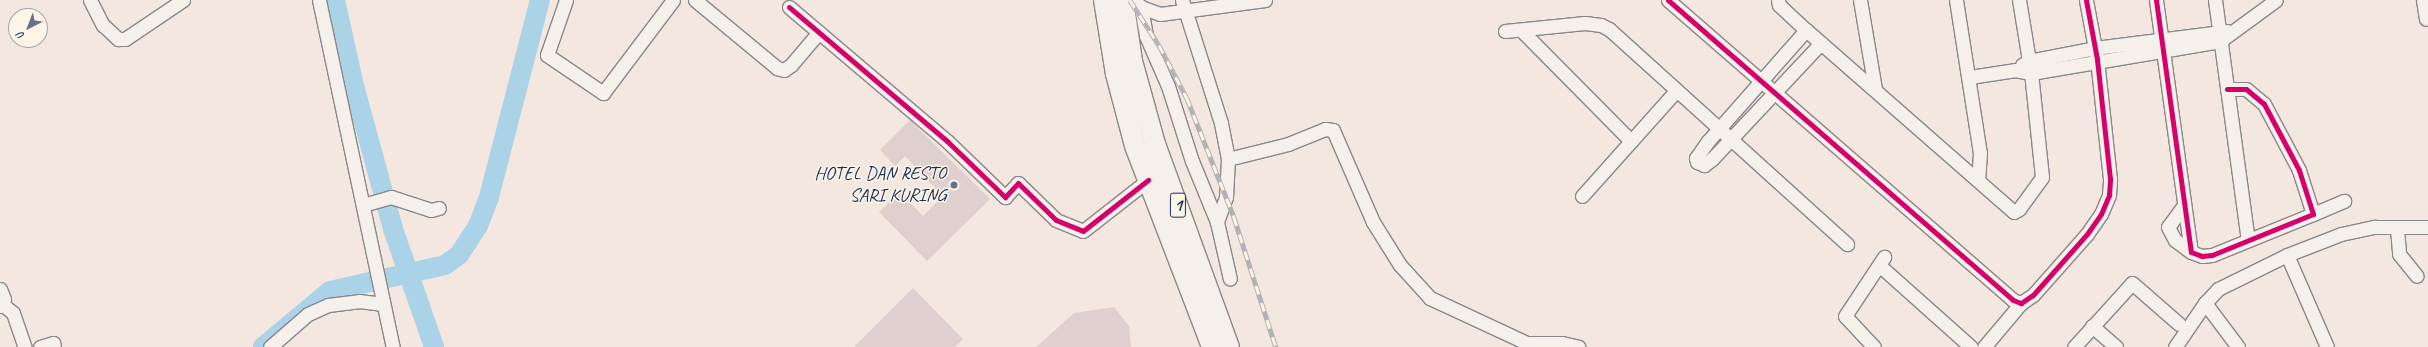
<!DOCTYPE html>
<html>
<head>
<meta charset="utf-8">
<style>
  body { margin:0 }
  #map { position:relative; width:2428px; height:347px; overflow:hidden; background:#f3e7e0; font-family:Caveat,sans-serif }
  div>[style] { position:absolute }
  .river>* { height:20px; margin:-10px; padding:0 10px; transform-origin:10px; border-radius:10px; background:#aad3e8 }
  .building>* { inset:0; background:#dfd0cf }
  .roads { filter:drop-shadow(1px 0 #88878c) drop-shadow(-1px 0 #88878c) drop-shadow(0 1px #88878c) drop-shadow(0 -1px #88878c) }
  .minor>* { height:13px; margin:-6.5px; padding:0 6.5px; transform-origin:6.5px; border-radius:6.5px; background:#f5f0ea }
  .highway>* { height:20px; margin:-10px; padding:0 10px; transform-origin:10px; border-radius:10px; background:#f5f0ea }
  .rail>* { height:4.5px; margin-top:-2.25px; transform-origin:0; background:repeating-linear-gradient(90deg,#fcf5e5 0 9px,#b2b1b3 0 18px); box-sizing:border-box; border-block:1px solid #b2b1b3 }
  .cycleway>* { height:5px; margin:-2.5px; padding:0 2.5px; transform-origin:2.5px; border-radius:2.5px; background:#d6006c }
  .dots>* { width:11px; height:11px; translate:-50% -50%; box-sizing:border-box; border:2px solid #fcf5e5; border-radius:50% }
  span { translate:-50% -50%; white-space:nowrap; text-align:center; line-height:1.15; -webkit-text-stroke:3px #fcf5e5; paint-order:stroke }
  .shield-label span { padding:1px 3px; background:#fcf5e5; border:1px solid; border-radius:3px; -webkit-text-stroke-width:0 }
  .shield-label { font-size:18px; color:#1b2f5e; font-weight:700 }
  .poi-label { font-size:19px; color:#1b2f5e }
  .right { translate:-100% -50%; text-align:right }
  .north { position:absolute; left:8px; top:8px; width:40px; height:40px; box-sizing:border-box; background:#fcf5e5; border:1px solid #a2a6af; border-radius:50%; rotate:222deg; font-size:11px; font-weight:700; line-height:16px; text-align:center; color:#1b2f5e }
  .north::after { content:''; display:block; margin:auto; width:14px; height:18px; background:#676f8c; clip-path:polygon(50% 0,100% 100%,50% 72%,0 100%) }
</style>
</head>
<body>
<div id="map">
  <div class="river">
    <i style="left:335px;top:0;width:88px;rotate:77.5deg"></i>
    <i style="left:354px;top:86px;width:148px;rotate:74.7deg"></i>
    <i style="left:393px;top:229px;width:125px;rotate:70.8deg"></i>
    <i style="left:263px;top:347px;width:87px;rotate:-39.9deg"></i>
    <i style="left:330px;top:291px;width:118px;rotate:-12.7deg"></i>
    <i style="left:445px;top:265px;width:17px;rotate:-36deg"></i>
    <i style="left:459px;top:255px;width:35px;rotate:-57deg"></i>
    <i style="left:478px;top:226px;width:31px;rotate:-69deg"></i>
    <i style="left:489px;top:197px;width:203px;rotate:-75.5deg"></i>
  </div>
  <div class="building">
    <i style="clip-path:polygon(910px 120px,990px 199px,927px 261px,879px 212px,900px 192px,923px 216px,943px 196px,905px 156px,895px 166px,880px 150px)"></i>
    <i style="clip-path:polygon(913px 288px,963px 339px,955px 347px,854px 347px)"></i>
    <i style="clip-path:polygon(1114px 307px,1129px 326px,1131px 347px,1036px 347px,1074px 313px)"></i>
  </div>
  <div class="roads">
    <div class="minor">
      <i style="left:90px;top:0;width:28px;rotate:63deg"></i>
      <i style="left:103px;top:25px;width:21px;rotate:43deg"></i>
      <i style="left:118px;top:39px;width:7px"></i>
      <i style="left:125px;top:39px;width:70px;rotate:-33.9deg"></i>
      <i style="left:319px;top:0;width:355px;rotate:78deg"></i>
      <i style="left:566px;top:0;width:58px;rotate:109.1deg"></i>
      <i style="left:547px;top:55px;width:68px;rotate:34.2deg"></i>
      <i style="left:603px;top:93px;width:116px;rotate:-53deg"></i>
      <i style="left:695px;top:0;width:107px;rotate:39.7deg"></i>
      <i style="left:777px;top:68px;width:7px;rotate:16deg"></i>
      <i style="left:784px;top:70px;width:9px;rotate:-36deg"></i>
      <i style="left:791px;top:65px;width:43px;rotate:-49.7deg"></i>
      <i style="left:1133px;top:0;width:11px;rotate:41deg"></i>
      <i style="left:1141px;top:7px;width:20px;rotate:20deg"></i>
      <i style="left:1160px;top:14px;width:106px;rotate:-7.6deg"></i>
      <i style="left:1182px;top:0;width:129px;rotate:72.4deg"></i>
      <i style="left:1221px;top:123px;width:37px;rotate:79deg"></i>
      <i style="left:1228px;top:159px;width:38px;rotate:93deg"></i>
      <i style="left:1226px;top:197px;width:27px;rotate:110deg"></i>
      <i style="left:1668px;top:0;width:457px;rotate:41deg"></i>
      <i style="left:2013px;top:300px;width:9px;rotate:21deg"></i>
      <i style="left:2021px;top:303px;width:14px;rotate:-34deg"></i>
      <i style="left:2033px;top:295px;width:81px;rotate:-48.5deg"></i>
      <i style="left:2087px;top:234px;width:24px;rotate:-55deg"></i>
      <i style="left:2101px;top:214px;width:21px;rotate:-67deg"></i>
      <i style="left:2109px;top:195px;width:16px;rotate:-86deg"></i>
      <i style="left:2110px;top:179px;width:121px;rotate:-96.2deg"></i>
      <i style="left:2097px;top:59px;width:60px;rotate:-100.6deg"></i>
      <i style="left:1778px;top:0;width:5px;rotate:79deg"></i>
      <i style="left:1779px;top:5px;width:37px;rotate:43deg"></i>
      <i style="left:1806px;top:30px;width:276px;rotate:41.2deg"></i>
      <i style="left:2014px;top:212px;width:6px;rotate:-31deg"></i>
      <i style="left:2019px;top:209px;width:39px;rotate:-54deg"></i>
      <i style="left:2042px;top:177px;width:105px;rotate:-96deg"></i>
      <i style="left:2031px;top:73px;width:74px;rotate:-99.3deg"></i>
      <i style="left:1860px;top:0;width:90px;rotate:80.4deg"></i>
      <i style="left:1956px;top:0;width:155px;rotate:81.1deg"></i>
      <i style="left:1980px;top:153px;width:27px;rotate:94deg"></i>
      <i style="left:2156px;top:0;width:254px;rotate:82.1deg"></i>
      <i style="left:2191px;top:252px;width:12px;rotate:20deg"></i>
      <i style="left:2202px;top:256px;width:10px;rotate:-6deg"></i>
      <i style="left:2212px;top:255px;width:109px;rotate:-22.1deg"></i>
      <i style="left:2313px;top:214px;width:46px;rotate:-107.7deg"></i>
      <i style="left:2299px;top:170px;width:75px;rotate:-117.9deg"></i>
      <i style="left:2264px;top:104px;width:23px;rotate:-140deg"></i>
      <i style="left:2246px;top:89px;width:19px;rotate:180deg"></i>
      <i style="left:2215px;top:0;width:242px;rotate:82.2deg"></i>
      <i style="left:2423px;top:0;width:19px;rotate:81deg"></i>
      <i style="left:789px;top:7px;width:207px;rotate:40.3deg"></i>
      <i style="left:947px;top:141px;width:81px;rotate:44deg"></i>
      <i style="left:1005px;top:197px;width:19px;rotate:-47deg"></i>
      <i style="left:1018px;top:183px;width:53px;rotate:44.2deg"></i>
      <i style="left:1056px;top:220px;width:29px;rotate:22deg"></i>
      <i style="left:1083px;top:231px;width:83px;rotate:-38.1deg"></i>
      <i style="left:1141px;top:7px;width:29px;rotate:80deg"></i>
      <i style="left:1146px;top:36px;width:55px;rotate:66.3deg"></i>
      <i style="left:1168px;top:86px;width:79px;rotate:72.3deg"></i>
      <i style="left:1192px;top:161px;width:66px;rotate:67.7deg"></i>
      <i style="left:1217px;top:222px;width:58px;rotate:77.2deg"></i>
      <i style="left:1806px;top:30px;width:148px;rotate:131.4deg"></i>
      <i style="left:1708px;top:141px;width:21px;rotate:125deg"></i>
      <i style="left:1696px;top:158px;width:4px;rotate:76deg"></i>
      <i style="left:1697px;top:162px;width:8px;rotate:23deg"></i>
      <i style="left:1704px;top:165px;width:10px;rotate:-37deg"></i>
      <i style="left:1712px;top:159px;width:159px;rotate:-46.8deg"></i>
      <i style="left:1505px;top:31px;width:80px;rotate:-5.7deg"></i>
      <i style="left:1585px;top:23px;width:16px;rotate:7deg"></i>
      <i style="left:1601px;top:25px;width:9px;rotate:27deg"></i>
      <i style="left:1609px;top:29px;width:321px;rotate:42.1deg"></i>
      <i style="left:1522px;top:31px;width:155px;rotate:45.3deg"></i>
      <i style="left:2022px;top:65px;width:8px;rotate:-30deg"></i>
      <i style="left:2029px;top:61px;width:67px;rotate:-11.1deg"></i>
      <i style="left:2095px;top:48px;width:133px;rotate:-7.3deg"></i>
      <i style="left:1970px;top:77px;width:46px;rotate:-8.8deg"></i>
      <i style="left:2015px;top:70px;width:16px;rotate:11deg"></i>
      <i style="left:2031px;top:73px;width:192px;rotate:-9.6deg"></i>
      <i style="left:2220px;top:41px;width:69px;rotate:-36.2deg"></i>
      <i style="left:1228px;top:159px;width:62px;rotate:-14deg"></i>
      <i style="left:1288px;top:144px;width:40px;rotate:-22deg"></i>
      <i style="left:1325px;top:129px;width:8px;rotate:7deg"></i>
      <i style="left:1333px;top:130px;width:100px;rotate:66.5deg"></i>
      <i style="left:1373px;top:222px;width:51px;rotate:57.9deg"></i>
      <i style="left:1400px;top:265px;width:45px;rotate:47.7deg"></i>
      <i style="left:1430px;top:298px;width:107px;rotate:24.9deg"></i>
      <i style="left:1527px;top:343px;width:35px"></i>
      <i style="left:1562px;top:343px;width:17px;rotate:13deg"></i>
      <i style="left:1582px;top:196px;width:141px;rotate:-48.2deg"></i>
      <i style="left:363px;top:205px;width:29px;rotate:-16deg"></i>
      <i style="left:391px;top:197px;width:42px;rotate:18deg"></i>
      <i style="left:431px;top:210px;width:8px;rotate:-14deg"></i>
      <i style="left:2184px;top:205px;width:27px;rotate:126deg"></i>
      <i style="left:2168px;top:227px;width:15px;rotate:62deg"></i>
      <i style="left:2175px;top:240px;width:20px;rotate:37deg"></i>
      <i style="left:2313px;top:214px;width:34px;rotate:-23deg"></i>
      <i style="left:2397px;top:229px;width:25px;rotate:85deg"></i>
      <i style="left:2399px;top:254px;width:28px;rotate:51deg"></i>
      <i style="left:2287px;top:255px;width:100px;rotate:66.5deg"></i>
      <i style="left:1879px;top:265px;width:123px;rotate:41.7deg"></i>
      <i style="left:0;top:289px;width:11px;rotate:68deg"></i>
      <i style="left:4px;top:299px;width:8px;rotate:120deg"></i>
      <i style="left:2205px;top:303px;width:55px;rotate:53.1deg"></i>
      <i style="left:2px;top:304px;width:14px;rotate:39deg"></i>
      <i style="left:13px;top:313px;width:36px;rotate:71deg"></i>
      <i style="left:2092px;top:326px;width:32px;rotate:41deg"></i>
      <i style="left:40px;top:347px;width:14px;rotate:-17deg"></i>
      <i style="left:53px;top:343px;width:4px;rotate:76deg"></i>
      <i style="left:270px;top:347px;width:50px;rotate:-41deg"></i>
      <i style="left:308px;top:314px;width:22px;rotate:-24deg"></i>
      <i style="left:328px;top:305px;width:31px;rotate:-7deg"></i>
      <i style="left:359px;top:301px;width:24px;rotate:7deg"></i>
      <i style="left:1874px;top:347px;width:42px;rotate:-133.1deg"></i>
      <i style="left:1845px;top:316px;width:71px;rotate:-56.5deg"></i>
      <i style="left:1984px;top:347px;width:57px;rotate:-49.9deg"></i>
      <i style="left:2074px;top:347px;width:86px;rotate:-47.8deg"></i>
      <i style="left:2132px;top:283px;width:62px;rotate:41.1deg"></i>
      <i style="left:2175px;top:347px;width:53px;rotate:-55.7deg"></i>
      <i style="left:2205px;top:303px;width:19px;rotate:-47deg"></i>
      <i style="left:2218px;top:289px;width:77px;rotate:-26.2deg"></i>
      <i style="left:2287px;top:255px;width:58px;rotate:-21.3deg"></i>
      <i style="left:2341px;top:234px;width:35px;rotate:-12deg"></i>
      <i style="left:2375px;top:227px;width:53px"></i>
    </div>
    <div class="highway">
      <i style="left:1104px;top:0;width:75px;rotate:80.8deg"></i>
      <i style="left:1116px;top:74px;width:74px;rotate:75.2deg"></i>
      <i style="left:1135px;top:146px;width:215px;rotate:69deg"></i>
      <i style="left:1123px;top:0;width:62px;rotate:81.6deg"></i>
      <i style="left:1132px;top:61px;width:86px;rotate:74.5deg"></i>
      <i style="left:1155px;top:144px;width:216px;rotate:70deg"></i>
    </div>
  </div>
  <div class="rail">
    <i style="left:1130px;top:0;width:54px;rotate:57.2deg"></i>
    <i style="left:1159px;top:45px;width:60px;rotate:62.2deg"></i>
    <i style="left:1187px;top:98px;width:128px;rotate:68.4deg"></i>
    <i style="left:1234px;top:217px;width:137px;rotate:72.1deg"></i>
  </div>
  <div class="cycleway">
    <i style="left:1668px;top:0;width:457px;rotate:41deg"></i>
    <i style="left:2013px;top:300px;width:9px;rotate:21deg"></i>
    <i style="left:2021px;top:303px;width:14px;rotate:-34deg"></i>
    <i style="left:2033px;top:295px;width:81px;rotate:-48.5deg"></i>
    <i style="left:2087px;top:234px;width:24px;rotate:-55deg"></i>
    <i style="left:2101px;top:214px;width:21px;rotate:-67deg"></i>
    <i style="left:2109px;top:195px;width:16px;rotate:-86deg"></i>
    <i style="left:2110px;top:179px;width:121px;rotate:-96.2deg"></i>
    <i style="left:2097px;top:59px;width:60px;rotate:-100.6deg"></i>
    <i style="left:2156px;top:0;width:254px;rotate:82.1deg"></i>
    <i style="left:2191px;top:252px;width:12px;rotate:20deg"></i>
    <i style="left:2202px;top:256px;width:10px;rotate:-6deg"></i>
    <i style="left:2212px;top:255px;width:109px;rotate:-22.1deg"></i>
    <i style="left:2313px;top:214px;width:46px;rotate:-107.7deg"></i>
    <i style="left:2299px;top:170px;width:75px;rotate:-117.9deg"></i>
    <i style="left:2264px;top:104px;width:23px;rotate:-140deg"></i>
    <i style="left:2246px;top:89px;width:19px;rotate:180deg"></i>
    <i style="left:789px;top:7px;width:207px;rotate:40.3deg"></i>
    <i style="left:947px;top:141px;width:81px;rotate:44deg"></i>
    <i style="left:1005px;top:197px;width:19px;rotate:-47deg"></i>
    <i style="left:1018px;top:183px;width:53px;rotate:44.2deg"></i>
    <i style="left:1056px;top:220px;width:29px;rotate:22deg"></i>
    <i style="left:1083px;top:231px;width:83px;rotate:-38.1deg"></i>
  </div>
  <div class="dots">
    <i style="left:954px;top:185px;background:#676f8c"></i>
  </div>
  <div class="shield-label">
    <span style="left:1178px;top:205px">1</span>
  </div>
  <div class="poi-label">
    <span class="right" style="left:946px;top:185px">HOTEL DAN RESTO<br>SARI KURING</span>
  </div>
  <div class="north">U</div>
</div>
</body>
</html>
